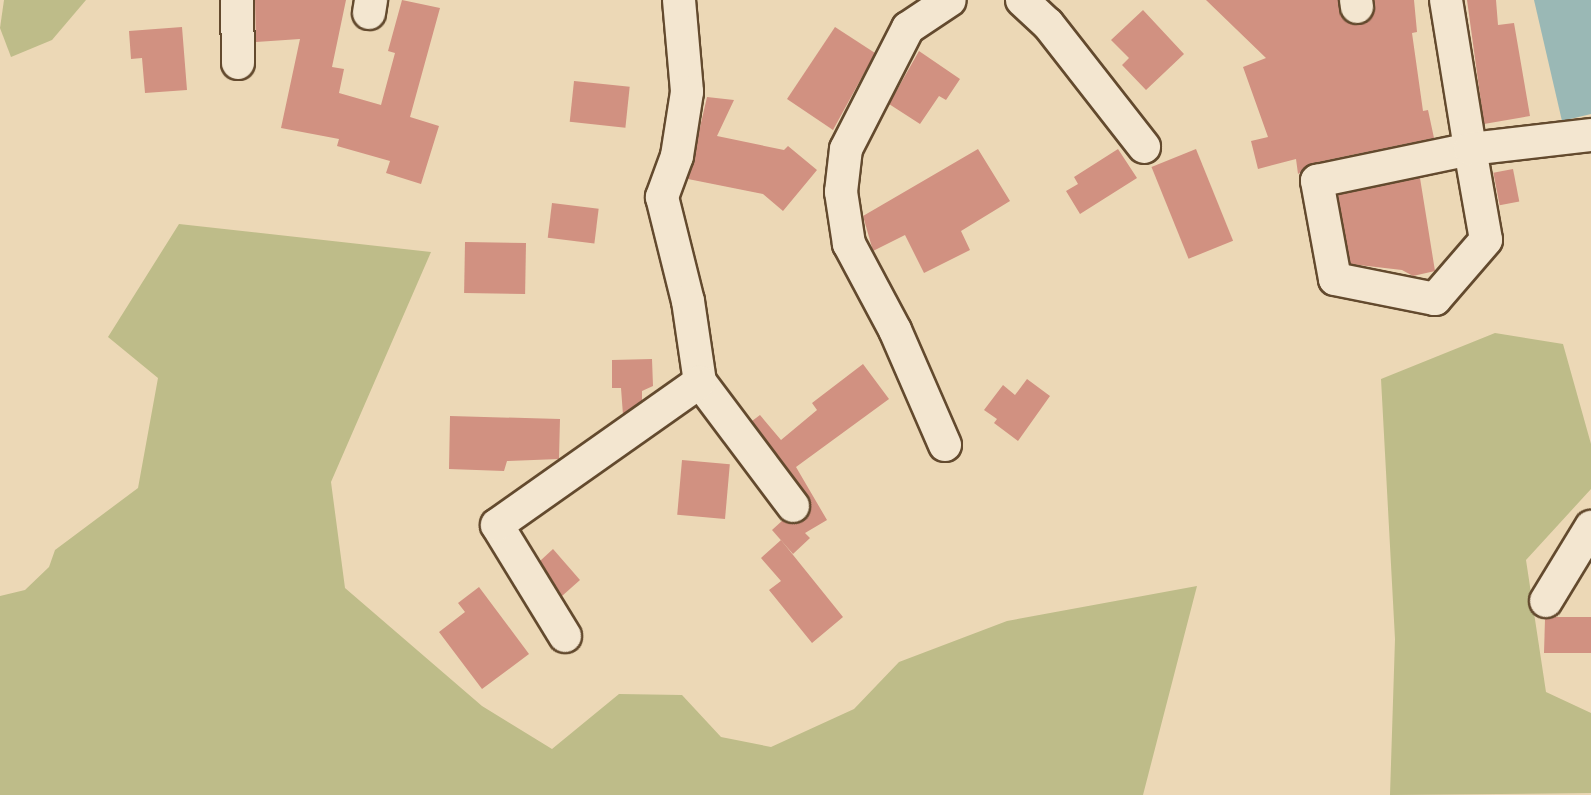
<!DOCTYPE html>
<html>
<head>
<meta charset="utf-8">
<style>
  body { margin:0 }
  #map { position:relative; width:1591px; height:795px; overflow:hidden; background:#ecd8b6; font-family:"IM FELL French Canon",serif }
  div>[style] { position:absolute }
  .green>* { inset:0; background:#bebc89 }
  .water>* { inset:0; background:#9ab8b5 }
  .building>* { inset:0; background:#d19181; transform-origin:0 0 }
  .roads { filter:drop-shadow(2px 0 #634a2e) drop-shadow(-2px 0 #634a2e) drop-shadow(0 2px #634a2e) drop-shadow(0 -2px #634a2e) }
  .minor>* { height:32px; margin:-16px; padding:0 16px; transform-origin:16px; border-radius:16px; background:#f3e6d0 }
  span { translate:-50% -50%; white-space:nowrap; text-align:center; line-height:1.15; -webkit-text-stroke:4.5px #f3e6d0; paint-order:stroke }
</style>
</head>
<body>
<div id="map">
  <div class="green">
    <i style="clip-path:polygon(4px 0,86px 0,52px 40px,11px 57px,0 28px)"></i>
    <i style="clip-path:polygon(179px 224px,431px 252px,331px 482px,345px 588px,482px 706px,552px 749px,619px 694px,682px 695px,721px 737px,771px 747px,854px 709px,899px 662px,1007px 621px,1197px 586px,1143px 795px,0 795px,0 596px,25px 590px,49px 567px,55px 550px,138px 488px,158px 378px,108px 337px)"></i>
    <i style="clip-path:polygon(1495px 333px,1563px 344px,1591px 444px,1591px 489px,1526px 560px,1546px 692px,1591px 713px,1591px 793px,1390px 795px,1395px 639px,1381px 379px)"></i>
  </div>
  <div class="water">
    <i style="clip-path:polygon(1534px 0,1591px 0,1591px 114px,1562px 121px)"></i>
  </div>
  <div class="building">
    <i style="clip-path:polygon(255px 0,346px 0,332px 67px,344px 69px,339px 93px,381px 105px,395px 53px,388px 51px,402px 0,440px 8px,410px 117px,439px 126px,421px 184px,386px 173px,390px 161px,337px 146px,339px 139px,281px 128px,300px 39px,256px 42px)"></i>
    <i style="clip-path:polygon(1206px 0,1338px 0,1343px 19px,1359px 25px,1373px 14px,1374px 0,1414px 0,1417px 32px,1412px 33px,1423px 111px,1428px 110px,1434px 138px,1313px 163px,1298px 174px,1296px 159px,1258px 169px,1251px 141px,1268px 137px,1243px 67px,1266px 58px)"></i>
    <i style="clip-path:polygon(1467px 0,1496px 0,1498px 25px,1514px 23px,1530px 116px,1484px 124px)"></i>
    <i style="clip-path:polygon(1143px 10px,1184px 54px,1146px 90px,1122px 65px,1129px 58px,1111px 40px)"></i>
    <i style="clip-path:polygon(182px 27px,187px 90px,145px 93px,142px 58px,131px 59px,129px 31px)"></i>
    <i style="clip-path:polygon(835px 27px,875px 53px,833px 130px,787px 99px)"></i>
    <i style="clip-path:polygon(919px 51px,960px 79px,946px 100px,939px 96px,920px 124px,889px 104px)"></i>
    <i style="left:574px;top:81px;width:56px;height:41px;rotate:6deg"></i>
    <i style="clip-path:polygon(707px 97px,734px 100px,717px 136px,784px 150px,788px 146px,817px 170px,783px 211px,763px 194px,688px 179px)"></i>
    <i style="clip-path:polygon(978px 149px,1010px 201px,961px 231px,970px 250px,924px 273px,905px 235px,873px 251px,863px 216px)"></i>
    <i style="clip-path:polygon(1118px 149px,1137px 178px,1080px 214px,1066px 191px,1078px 184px,1074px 177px)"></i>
    <i style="left:1196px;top:149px;width:99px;height:48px;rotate:68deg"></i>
    <i style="left:1513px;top:169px;width:33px;height:20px;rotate:79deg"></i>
    <i style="clip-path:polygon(1420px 178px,1435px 271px,1413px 276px,1402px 270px,1350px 264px,1338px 195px)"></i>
    <i style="left:552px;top:203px;width:47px;height:35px;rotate:7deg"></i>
    <i style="left:465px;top:242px;width:61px;height:51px;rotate:1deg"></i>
    <i style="clip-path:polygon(652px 359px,653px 386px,642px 391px,642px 401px,623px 415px,621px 388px,612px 388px,612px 360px)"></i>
    <i style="clip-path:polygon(863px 364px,889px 399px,796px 467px,827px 520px,805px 533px,810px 538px,793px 554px,772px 530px,783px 520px,795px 524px,803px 521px,811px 503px,752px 421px,760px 415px,781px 440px,817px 410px,812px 403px)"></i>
    <i style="clip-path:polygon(1027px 379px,1050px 396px,1018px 441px,994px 423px,997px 419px,984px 410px,1003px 385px,1015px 395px)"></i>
    <i style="clip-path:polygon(450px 416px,560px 419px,559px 459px,507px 461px,504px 471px,449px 469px)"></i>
    <i style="left:682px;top:460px;width:48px;height:55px;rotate:5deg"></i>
    <i style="clip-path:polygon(781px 540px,843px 617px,812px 643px,769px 590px,781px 581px,761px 558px)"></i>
    <i style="clip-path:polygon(553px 549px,580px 580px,562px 596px,540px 561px)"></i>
    <i style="clip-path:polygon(479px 587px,529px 654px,482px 689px,439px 632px,465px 612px,458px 603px)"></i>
    <i style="clip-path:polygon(1555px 617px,1591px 617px,1591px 653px,1544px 653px,1545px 619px)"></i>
  </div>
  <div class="roads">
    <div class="minor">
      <i style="left:237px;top:0;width:63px;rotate:89.1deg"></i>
      <i style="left:679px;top:0;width:92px;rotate:85deg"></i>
      <i style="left:687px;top:92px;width:65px;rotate:98.9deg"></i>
      <i style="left:677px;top:156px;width:44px;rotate:110.1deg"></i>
      <i style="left:662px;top:197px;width:107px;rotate:76deg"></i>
      <i style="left:688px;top:301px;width:82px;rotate:81.6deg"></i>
      <i style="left:700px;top:382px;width:155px;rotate:53.1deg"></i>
      <i style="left:1022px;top:0;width:35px;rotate:43deg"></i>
      <i style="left:1048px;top:24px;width:156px;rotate:52deg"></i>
      <i style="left:1356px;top:0;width:7px;rotate:82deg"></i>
      <i style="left:1446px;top:0;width:151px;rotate:80.8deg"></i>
      <i style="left:1470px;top:149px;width:92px;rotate:80deg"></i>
      <i style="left:1486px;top:240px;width:78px;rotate:130.8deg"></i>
      <i style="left:1435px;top:299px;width:102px;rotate:-168.7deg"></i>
      <i style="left:1335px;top:279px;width:100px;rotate:-100.4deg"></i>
      <i style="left:1317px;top:181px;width:156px;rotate:-11.8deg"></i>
      <i style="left:1470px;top:149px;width:122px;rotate:-6.6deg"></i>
      <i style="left:369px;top:13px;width:13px;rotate:-81deg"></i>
      <i style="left:945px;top:445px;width:125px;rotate:-113.5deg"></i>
      <i style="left:895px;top:330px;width:98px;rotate:-118.1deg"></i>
      <i style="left:849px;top:244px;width:53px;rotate:-98.7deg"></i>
      <i style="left:841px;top:192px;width:43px;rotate:-83.4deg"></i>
      <i style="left:846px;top:149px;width:136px;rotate:-62.9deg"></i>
      <i style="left:908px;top:28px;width:50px;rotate:-33.7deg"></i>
      <i style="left:1546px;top:601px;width:87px;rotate:-58.7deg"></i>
      <i style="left:565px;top:636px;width:130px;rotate:-121.5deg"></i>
      <i style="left:497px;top:525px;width:248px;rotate:-35.2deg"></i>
    </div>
  </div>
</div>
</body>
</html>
